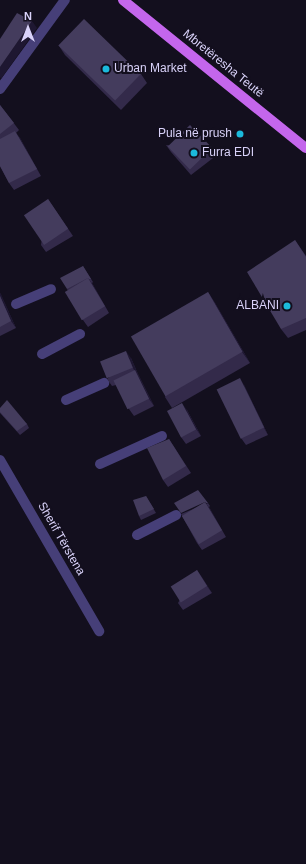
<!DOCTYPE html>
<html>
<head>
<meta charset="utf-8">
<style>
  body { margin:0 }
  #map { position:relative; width:306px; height:864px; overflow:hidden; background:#130f1e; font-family:Arial,sans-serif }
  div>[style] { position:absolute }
  .street>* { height:10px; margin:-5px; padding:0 5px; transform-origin:5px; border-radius:5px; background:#463f78 }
  .primary>* { height:10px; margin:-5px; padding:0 5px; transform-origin:5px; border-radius:5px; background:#c466ec }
  .wall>* { inset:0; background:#332a4a }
  .shaded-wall>* { inset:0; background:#1e1731 }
  .building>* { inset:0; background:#443c5d; transform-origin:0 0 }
  .dots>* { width:11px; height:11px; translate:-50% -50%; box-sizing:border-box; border:2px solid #130f1e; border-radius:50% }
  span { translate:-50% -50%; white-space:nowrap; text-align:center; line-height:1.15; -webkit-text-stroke:4px #130f1e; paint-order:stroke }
  .street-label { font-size:12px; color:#d9d2f9 }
  .poi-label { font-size:12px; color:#d9d2f9 }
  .left { translate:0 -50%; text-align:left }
  .right { translate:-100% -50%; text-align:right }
  .north { position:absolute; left:8px; top:8px; width:40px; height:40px; -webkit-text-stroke:3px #130f1e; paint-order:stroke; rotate:0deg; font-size:11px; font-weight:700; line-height:16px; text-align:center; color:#d9d2f9 }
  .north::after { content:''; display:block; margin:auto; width:14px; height:18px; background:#d9d2f9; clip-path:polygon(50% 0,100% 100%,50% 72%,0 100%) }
</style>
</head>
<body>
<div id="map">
  <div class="street">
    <i style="left:0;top:89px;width:110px;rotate:-53.9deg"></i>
    <i style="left:16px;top:304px;width:38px;rotate:-23deg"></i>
    <i style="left:42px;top:354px;width:43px;rotate:-27.8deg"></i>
    <i style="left:66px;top:400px;width:42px;rotate:-24.1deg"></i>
    <i style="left:0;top:460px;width:198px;rotate:59.9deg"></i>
    <i style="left:100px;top:464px;width:68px;rotate:-24.3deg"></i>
    <i style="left:137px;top:535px;width:44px;rotate:-27.1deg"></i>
  </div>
  <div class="primary">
    <i style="left:123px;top:0;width:235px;rotate:39deg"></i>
  </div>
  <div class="wall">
    <i style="clip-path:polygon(59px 46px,141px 74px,147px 83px,121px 110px,65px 55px)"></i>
    <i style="clip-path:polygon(0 105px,19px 130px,16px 133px,20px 138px,41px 176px,14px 190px,9px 183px,0 166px)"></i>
    <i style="clip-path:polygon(166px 145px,212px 148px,217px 155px,191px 175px,171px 152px)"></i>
    <i style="clip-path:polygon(48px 199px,73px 236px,46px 252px,41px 245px)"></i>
    <i style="clip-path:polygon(295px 240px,306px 256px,306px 330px,288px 338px,281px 329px)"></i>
    <i style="clip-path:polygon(83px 266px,93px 282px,92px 283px,109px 313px,88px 327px,83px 320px,67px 289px)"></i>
    <i style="clip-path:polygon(208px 292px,215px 303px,250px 363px,172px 408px,165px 397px)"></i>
    <i style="clip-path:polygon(0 293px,16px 328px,0 336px)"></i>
    <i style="clip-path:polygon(131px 358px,138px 374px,154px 406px,134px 416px,129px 409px,116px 385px,112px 386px,107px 379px)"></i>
    <i style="clip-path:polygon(244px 385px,268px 435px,246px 445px,241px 438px)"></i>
    <i style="clip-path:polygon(0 408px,27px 424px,29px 428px,20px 435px,0 413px)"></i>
    <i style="clip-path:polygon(187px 410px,201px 436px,186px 444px,181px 437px)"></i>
    <i style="clip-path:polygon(169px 439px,191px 473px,168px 487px,163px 480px)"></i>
    <i style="clip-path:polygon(146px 496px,156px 513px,141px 520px,139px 516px)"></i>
    <i style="clip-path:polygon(208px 503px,210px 506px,209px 507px,226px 537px,202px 550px,197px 543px,181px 514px)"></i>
    <i style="clip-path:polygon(197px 570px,212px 593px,183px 610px,178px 603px)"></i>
  </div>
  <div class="shaded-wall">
    <i style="clip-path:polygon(32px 21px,37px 28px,1px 79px,0 77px,0 67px)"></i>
    <i style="clip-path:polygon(15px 131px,20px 138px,41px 176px,37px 169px)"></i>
    <i style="clip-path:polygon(88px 278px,93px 285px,109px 313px,105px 306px)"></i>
    <i style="clip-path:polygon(208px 292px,215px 303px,250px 363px,242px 352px)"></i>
    <i style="clip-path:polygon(0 293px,1px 294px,16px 328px,11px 321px,0 296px)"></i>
    <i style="clip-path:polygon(126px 351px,131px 358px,138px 374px,154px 406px,149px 399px,135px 372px,133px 368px)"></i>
    <i style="clip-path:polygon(240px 378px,244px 385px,268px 435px,264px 428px)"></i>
    <i style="clip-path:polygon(182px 403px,187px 410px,201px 436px,196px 429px)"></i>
    <i style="clip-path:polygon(205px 502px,210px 509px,226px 537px,222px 530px)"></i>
    <i style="clip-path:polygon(197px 570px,202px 577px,212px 593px,207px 586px)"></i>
  </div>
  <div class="building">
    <i style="clip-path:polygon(17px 13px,32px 21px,0 67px,0 39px)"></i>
    <i style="left:84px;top:19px;width:79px;height:37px;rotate:44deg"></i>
    <i style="clip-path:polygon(0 105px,14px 123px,0 134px)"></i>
    <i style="left:190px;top:125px;width:32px;height:31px;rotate:46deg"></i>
    <i style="clip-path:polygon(15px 131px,37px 169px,9px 183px,0 166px,0 139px)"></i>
    <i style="left:48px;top:199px;width:36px;height:29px;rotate:56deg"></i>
    <i style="clip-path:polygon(295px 240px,306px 257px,306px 318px,281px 329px,247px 272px)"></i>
    <i style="clip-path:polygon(83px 266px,91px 279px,89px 279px,88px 278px,67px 289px,60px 278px)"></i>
    <i style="left:88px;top:278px;width:33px;height:27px;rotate:59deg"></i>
    <i style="left:208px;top:292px;width:69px;height:89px;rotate:60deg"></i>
    <i style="clip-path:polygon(0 296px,11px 321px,0 327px)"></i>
    <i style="left:126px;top:351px;width:18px;height:28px;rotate:68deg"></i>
    <i style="left:135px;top:370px;width:32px;height:24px;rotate:64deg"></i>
    <i style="left:240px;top:378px;width:55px;height:26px;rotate:64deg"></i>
    <i style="clip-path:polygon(7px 400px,27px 424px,17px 431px,0 412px,0 408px)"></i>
    <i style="left:182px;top:403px;width:30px;height:17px;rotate:62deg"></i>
    <i style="clip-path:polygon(169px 439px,186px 466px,163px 480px,147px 448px)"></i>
    <i style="clip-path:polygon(198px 490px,208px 503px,206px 503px,205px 502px,181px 513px,174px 503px)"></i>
    <i style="clip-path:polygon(146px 496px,154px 509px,139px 516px,133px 500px)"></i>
    <i style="left:205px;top:502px;width:33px;height:27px;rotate:59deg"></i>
    <i style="left:197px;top:570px;width:19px;height:31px;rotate:58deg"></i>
  </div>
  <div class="dots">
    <i style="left:106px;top:69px;background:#1bbadc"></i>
    <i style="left:240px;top:134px;background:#1bbadc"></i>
    <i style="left:194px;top:153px;background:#1bbadc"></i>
    <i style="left:287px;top:306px;background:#1bbadc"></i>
  </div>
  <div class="street-label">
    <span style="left:223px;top:64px;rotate:39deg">Mbretëresha Teutë</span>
    <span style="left:61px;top:539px;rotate:60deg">Sherif Tërstena</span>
  </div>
  <div class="poi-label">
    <span class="left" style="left:114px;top:69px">Urban Market</span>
    <span class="right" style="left:232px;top:134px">Pula në prush</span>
    <span class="left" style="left:202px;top:153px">Furra EDI</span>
    <span class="right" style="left:279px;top:306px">ALBANI</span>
  </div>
  <div class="north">N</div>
</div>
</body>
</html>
